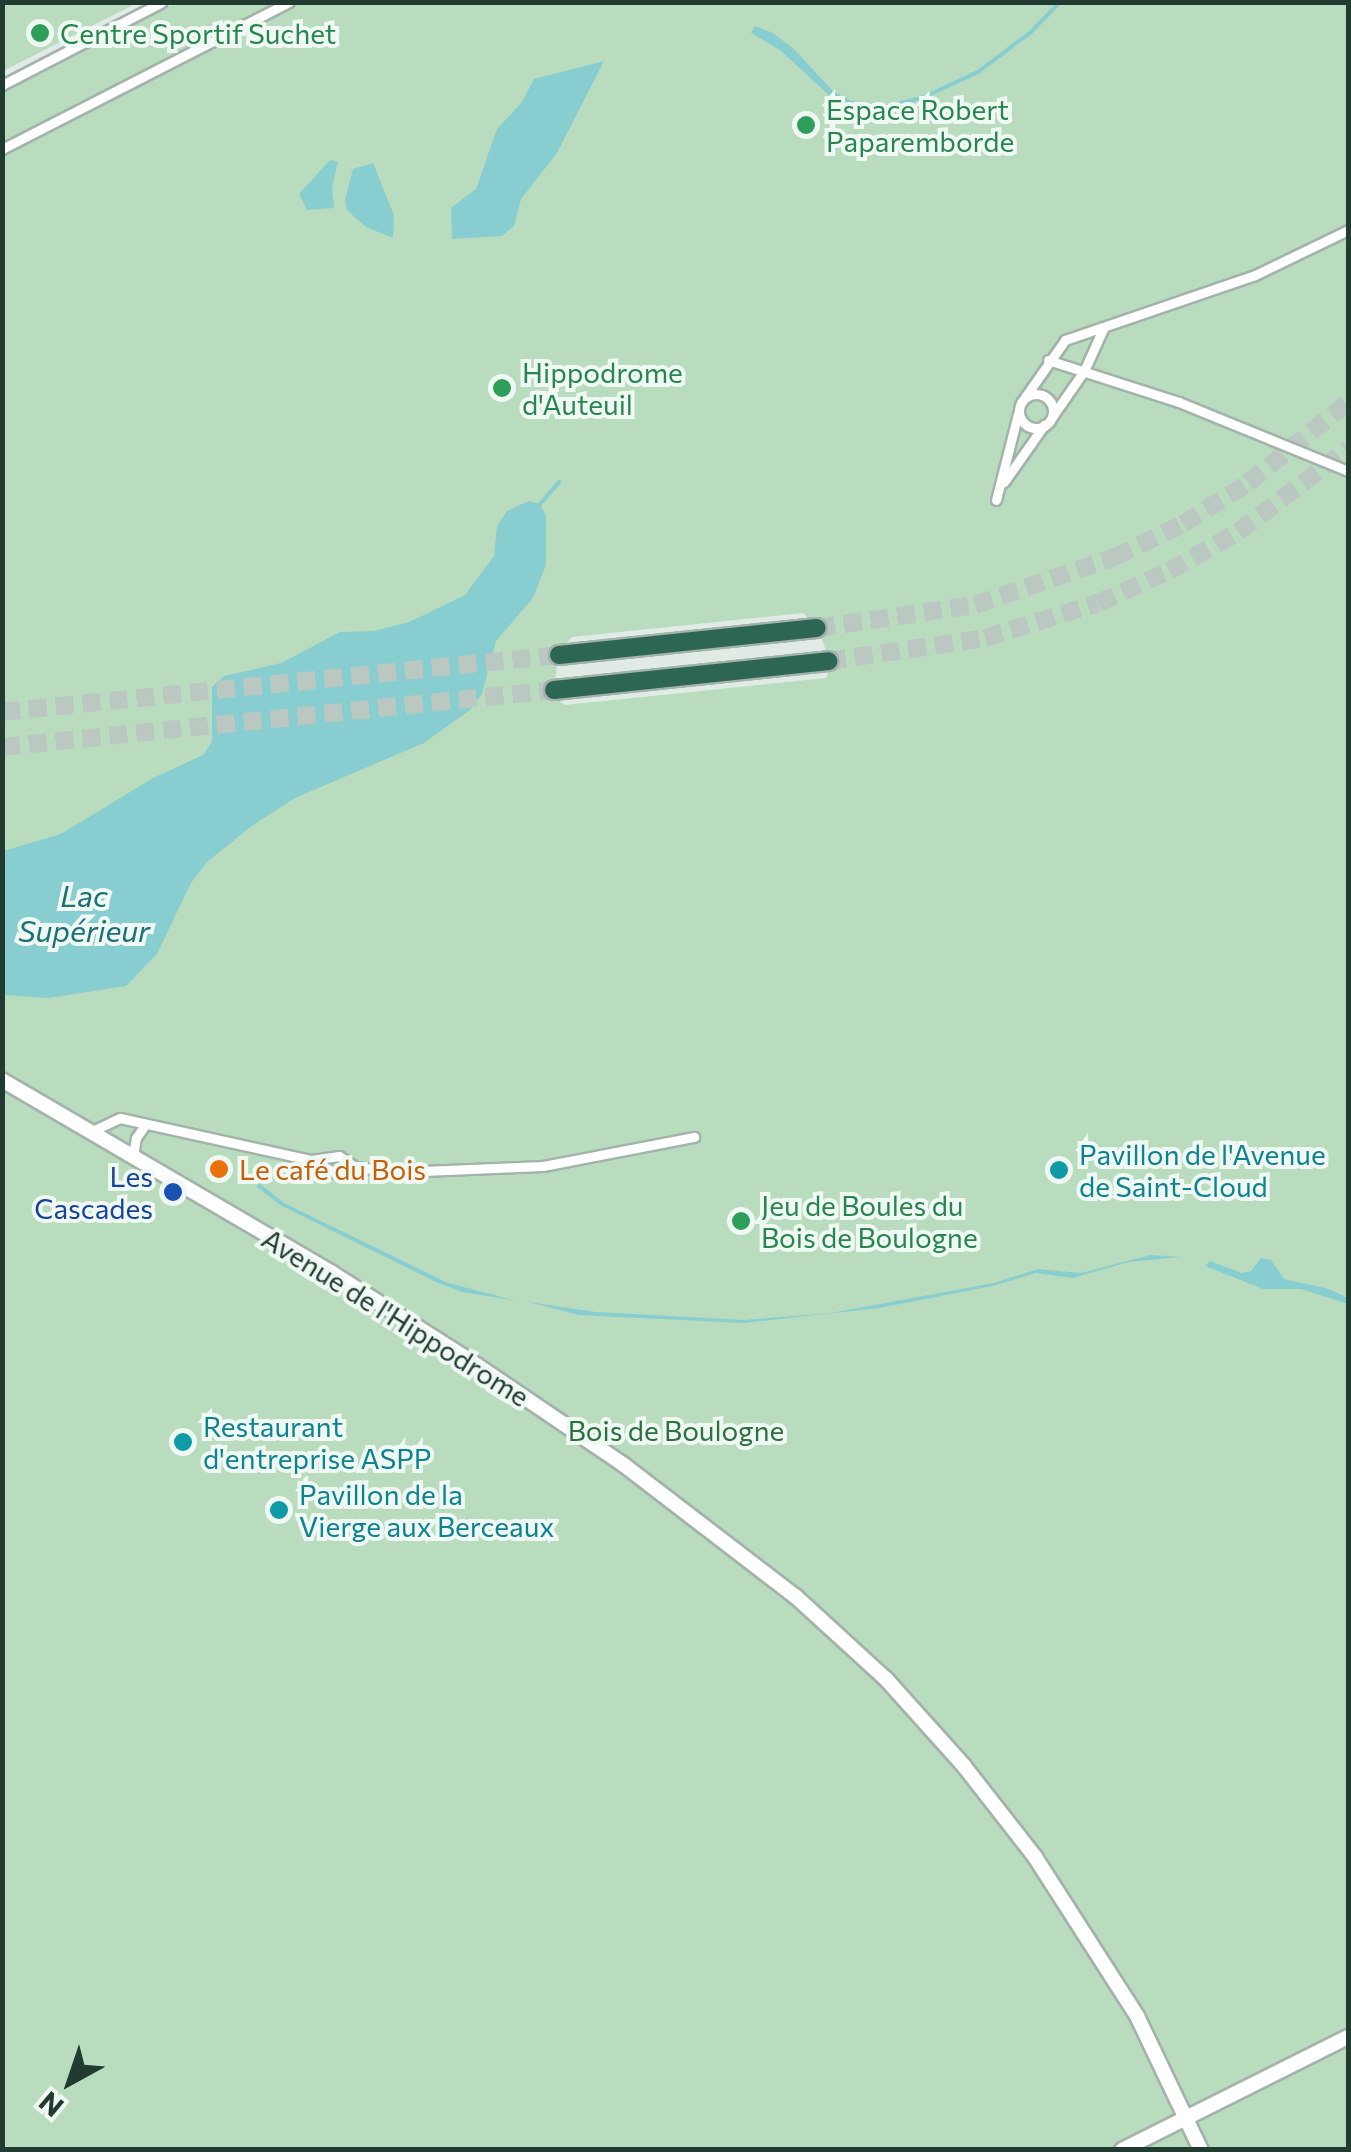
<!DOCTYPE html>
<html>
<head>
<meta charset="utf-8">
<style>
  body { margin:0 }
  #map { position:relative; width:1351px; height:2152px; overflow:hidden; background:#e0ebe5; font-family:Commissioner,sans-serif }
  div>[style] { position:absolute }
  .green>* { inset:0; background:#b9dcbe }
  .water>* { inset:0; background:#88ced0 }
  .stream>* { height:4px; margin:-2px; padding:0 2px; transform-origin:2px; border-radius:2px; background:#88ced0 }
  .highway-tunnel>* { height:18px; margin-top:-9px; transform-origin:0; background:repeating-linear-gradient(90deg,#bac8c1 0 18px,transparent 0 27px) }
  .roads { filter:drop-shadow(2px 0 #a3b3ab) drop-shadow(-2px 0 #a3b3ab) drop-shadow(0 2px #a3b3ab) drop-shadow(0 -2px #a3b3ab) }
  .street>* { height:9px; margin:-4.5px; padding:0 4.5px; transform-origin:4.5px; border-radius:4.5px; background:#fff }
  .street>.ring { margin:-4.5px; padding:0; box-sizing:content-box; background:none; border:9px solid #fff; border-radius:50% }
  .secondary>* { height:14px; margin:-7px; padding:0 7px; transform-origin:7px; border-radius:7px; background:#fff }
  .highway>* { height:18px; margin:-9px; padding:0 9px; transform-origin:9px; border-radius:9px; background:#2d6754 }
  .dots>* { width:28px; height:28px; translate:-50% -50%; box-sizing:border-box; border:5px solid #f0f8f3; border-radius:50% }
  span { translate:-50% -50%; white-space:nowrap; text-align:center; line-height:1.15; -webkit-text-stroke:8px #f0f8f3; paint-order:stroke }
  .leisure-label { font-size:28px; color:#27864d }
  .left { translate:0 -50%; text-align:left }
  .culture-label { font-size:28px; color:#0d838f }
  .food-label { font-size:28px; color:#c56008 }
  .transit-label { font-size:28px; color:#164399 }
  .right { translate:-100% -50%; text-align:right }
  .street-label { font-size:28px; color:#213b31 }
  .park-label { font-size:28px; color:#2b723e }
  .water-label { font-size:30px; color:#1b7276; font-style:italic }
  .frame { position:absolute; inset:0; border:5px solid #213b31; pointer-events:none }
  .north { position:absolute; left:20px; top:2032px; width:100px; height:100px; -webkit-text-stroke:8px #f0f8f3; paint-order:stroke; rotate:220deg; font-size:28px; font-weight:700; line-height:40px; text-align:center; color:#213b31 }
  .north::after { content:''; display:block; margin:auto; width:35px; height:45px; background:#213b31; clip-path:polygon(50% 0,100% 100%,50% 72%,0 100%) }
</style>
</head>
<body>
<div id="map">
  <div class="green">
    <i style="clip-path:polygon(3px 2px,137px 2px,137px 3px,3px 71px)"></i>
    <i style="clip-path:polygon(evenodd,176px 3px,1348px 3px,1348px 2149px,3px 2149px,3px 90px,176px 3px,803px 613px,818px 627px,831px 666px,826px 678px,565px 705px,553px 696px,559px 651px,572px 637px,803px 613px)"></i>
  </div>
  <div class="water">
    <i style="clip-path:polygon(755px 26px,773px 33px,795px 50px,833px 91px,851px 101px,888px 104px,889px 108px,860px 108px,831px 97px,780px 50px,751px 33px)"></i>
    <i style="clip-path:polygon(604px 61px,557px 153px,521px 199px,514px 226px,502px 236px,452px 239px,451px 208px,476px 189px,497px 129px,522px 102px,534px 79px)"></i>
    <i style="clip-path:polygon(330px 160px,338px 162px,332px 187px,334px 208px,307px 210px,299px 194px)"></i>
    <i style="clip-path:polygon(373px 163px,394px 215px,393px 238px,366px 227px,347px 210px,345px 200px,353px 169px)"></i>
    <i style="clip-path:polygon(529px 501px,540px 504px,546px 516px,546px 565px,533px 598px,496px 641px,482px 694px,470px 710px,424px 743px,295px 798px,253px 825px,207px 862px,191px 883px,157px 954px,126px 986px,49px 998px,3px 995px,3px 851px,61px 834px,153px 778px,203px 755px,212px 742px,212px 687px,224px 676px,281px 663px,340px 632px,374px 631px,409px 622px,465px 595px,494px 556px,497px 526px,507px 511px)"></i>
    <i style="clip-path:polygon(259px 1183px,284px 1203px,448px 1283px,518px 1301px,462px 1292px,436px 1282px,280px 1205px,257px 1187px)"></i>
    <i style="clip-path:polygon(1151px 1255px,1181px 1257px,1129px 1262px,1073px 1278px,1036px 1273px,993px 1286px,879px 1308px,743px 1323px,579px 1315px,528px 1302px,596px 1312px,744px 1320px,831px 1313px,994px 1283px,1038px 1269px,1081px 1273px)"></i>
    <i style="clip-path:polygon(1261px 1258px,1271px 1260px,1284px 1279px,1329px 1289px,1348px 1298px,1348px 1304px,1301px 1289px,1263px 1289px,1205px 1266px,1210px 1261px,1242px 1273px,1251px 1271px)"></i>
  </div>
  <div class="stream">
    <i style="left:889px;top:106px;width:34px;rotate:-14deg"></i>
    <i style="left:922px;top:98px;width:62px;rotate:-24.9deg"></i>
    <i style="left:978px;top:72px;width:66px;rotate:-37deg"></i>
    <i style="left:1031px;top:32px;width:42px;rotate:-46deg"></i>
    <i style="left:540px;top:504px;width:29px;rotate:-49deg"></i>
  </div>
  <div class="highway-tunnel">
    <i style="left:817px;top:628px;width:160px;rotate:-8.3deg"></i>
    <i style="left:975px;top:605px;width:148px;rotate:-18.9deg"></i>
    <i style="left:1115px;top:557px;width:76px;rotate:-25.9deg"></i>
    <i style="left:1183px;top:524px;width:77px;rotate:-32.2deg"></i>
    <i style="left:1248px;top:483px;width:129px;rotate:-39deg"></i>
    <i style="left:828px;top:661px;width:159px;rotate:-8.3deg"></i>
    <i style="left:985px;top:638px;width:118px;rotate:-17.2deg"></i>
    <i style="left:1098px;top:603px;width:78px;rotate:-24.3deg"></i>
    <i style="left:1169px;top:571px;width:79px;rotate:-29.5deg"></i>
    <i style="left:1238px;top:532px;width:138px;rotate:-37deg"></i>
    <i style="left:2px;top:712px;width:560px;rotate:-5.84deg"></i>
    <i style="left:2px;top:747px;width:555px;rotate:-5.9deg"></i>
  </div>
  <div class="roads">
    <div class="street">
      <i style="left:2px;top:85px;width:180px;rotate:-27.4deg"></i>
      <i style="left:2px;top:149px;width:322px;rotate:-27.1deg"></i>
      <i style="left:1048px;top:360px;width:138px;rotate:17.8deg"></i>
      <i style="left:1179px;top:402px;width:183px;rotate:22.2deg"></i>
      <i class="ring" style="left:1019px;top:394px;width:25px;height:25px"></i>
      <i style="left:1025px;top:397px;width:70px;rotate:-54.9deg"></i>
      <i style="left:1065px;top:340px;width:201px;rotate:-18.9deg"></i>
      <i style="left:1255px;top:275px;width:103px;rotate:-25.8deg"></i>
      <i style="left:1052px;top:417px;width:56px;rotate:-55.2deg"></i>
      <i style="left:1084px;top:371px;width:46px;rotate:-65.7deg"></i>
      <i style="left:1004px;top:482px;width:70px;rotate:-54.9deg"></i>
      <i style="left:996px;top:500px;width:89px;rotate:-75.7deg"></i>
      <i style="left:92px;top:1131px;width:31px;rotate:-25deg"></i>
      <i style="left:120px;top:1118px;width:196px;rotate:12.4deg"></i>
      <i style="left:311px;top:1160px;width:36px;rotate:28deg"></i>
      <i style="left:343px;top:1177px;width:16px;rotate:-40deg"></i>
      <i style="left:355px;top:1167px;width:19px;rotate:-145deg"></i>
      <i style="left:339px;top:1156px;width:28px;rotate:172deg"></i>
      <i style="left:133px;top:1156px;width:18px;rotate:-81deg"></i>
      <i style="left:136px;top:1138px;width:14px;rotate:-56deg"></i>
      <i style="left:355px;top:1167px;width:44px;rotate:6.5deg"></i>
      <i style="left:399px;top:1172px;width:144px;rotate:-2.4deg"></i>
      <i style="left:543px;top:1166px;width:154px;rotate:-10.9deg"></i>
    </div>
    <div class="secondary">
      <i style="left:2px;top:1080px;width:382px;rotate:30.3deg"></i>
      <i style="left:332px;top:1273px;width:162px;rotate:32.4deg"></i>
      <i style="left:469px;top:1360px;width:187px;rotate:34.1deg"></i>
      <i style="left:624px;top:1465px;width:215px;rotate:37.5deg"></i>
      <i style="left:795px;top:1596px;width:123px;rotate:42.4deg"></i>
      <i style="left:886px;top:1679px;width:117px;rotate:48.1deg"></i>
      <i style="left:964px;top:1766px;width:115px;rotate:52deg"></i>
      <i style="left:1035px;top:1857px;width:189px;rotate:57.3deg"></i>
      <i style="left:1137px;top:2016px;width:148px;rotate:64.5deg"></i>
      <i style="left:1122px;top:2150px;width:253px;rotate:-26.6deg"></i>
    </div>
    <div class="highway">
      <i style="left:559px;top:655px;width:259px;rotate:-6deg"></i>
      <i style="left:554px;top:690px;width:276px;rotate:-6deg"></i>
    </div>
  </div>
  <div class="dots">
    <i style="left:40px;top:33px;background:#2e9e5b"></i>
    <i style="left:806px;top:125px;background:#2e9e5b"></i>
    <i style="left:502px;top:388px;background:#2e9e5b"></i>
    <i style="left:219px;top:1169px;background:#e8710a"></i>
    <i style="left:1059px;top:1170px;background:#0f9aa8"></i>
    <i style="left:173px;top:1192px;background:#1a4fb4"></i>
    <i style="left:741px;top:1221px;background:#2e9e5b"></i>
    <i style="left:183px;top:1442px;background:#0f9aa8"></i>
    <i style="left:279px;top:1510px;background:#0f9aa8"></i>
  </div>
  <div class="leisure-label">
    <span class="left" style="left:60px;top:33px">Centre Sportif Suchet</span>
    <span class="left" style="left:826px;top:125px">Espace Robert<br>Paparemborde</span>
    <span class="left" style="left:522px;top:388px">Hippodrome<br>d'Auteuil</span>
    <span class="left" style="left:761px;top:1221px">Jeu de Boules du<br>Bois de Boulogne</span>
  </div>
  <div class="culture-label">
    <span class="left" style="left:1079px;top:1170px">Pavillon de l'Avenue<br>de Saint-Cloud</span>
    <span class="left" style="left:203px;top:1442px">Restaurant<br>d'entreprise ASPP</span>
    <span class="left" style="left:299px;top:1510px">Pavillon de la<br>Vierge aux Berceaux</span>
  </div>
  <div class="food-label">
    <span class="left" style="left:239px;top:1169px">Le café du Bois</span>
  </div>
  <div class="transit-label">
    <span class="right" style="left:153px;top:1192px">Les<br>Cascades</span>
  </div>
  <div class="street-label">
    <span style="left:396px;top:1317px;rotate:32deg">Avenue de l'Hippodrome</span>
  </div>
  <div class="park-label">
    <span style="left:676px;top:1430px">Bois de Boulogne</span>
  </div>
  <div class="water-label">
    <span style="left:84px;top:912px">Lac<br>Supérieur</span>
  </div>
  <div class="frame"></div>
  <div class="north">N</div>
</div>
</body>
</html>
